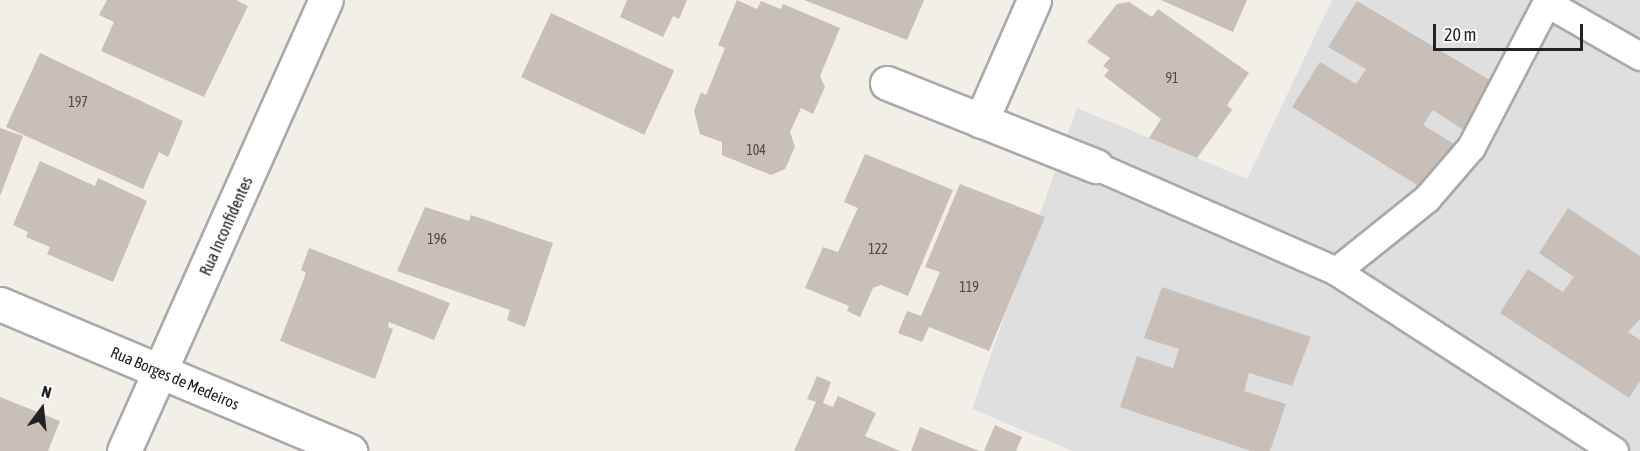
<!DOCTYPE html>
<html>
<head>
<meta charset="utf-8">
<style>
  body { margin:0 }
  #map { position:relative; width:1640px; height:451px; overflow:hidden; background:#f2efe9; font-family:"Asap Condensed",sans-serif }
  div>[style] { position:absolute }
  .residential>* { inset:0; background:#e0dfdf }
  .building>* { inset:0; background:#c7bfb8; transform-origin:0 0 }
  .roads { filter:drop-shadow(2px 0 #a9a9a9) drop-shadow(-2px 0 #a9a9a9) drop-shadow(0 2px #a9a9a9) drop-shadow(0 -2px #a9a9a9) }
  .service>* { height:27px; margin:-13.5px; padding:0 13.5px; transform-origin:13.5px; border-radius:13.5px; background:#fff }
  .minor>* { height:33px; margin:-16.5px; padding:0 16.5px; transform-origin:16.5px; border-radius:16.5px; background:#fff }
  span { translate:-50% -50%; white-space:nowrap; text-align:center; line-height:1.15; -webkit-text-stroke:4.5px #fff; paint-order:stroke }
  .number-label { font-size:14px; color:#4b4948 }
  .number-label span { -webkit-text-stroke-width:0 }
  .street-label { font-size:16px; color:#222 }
  .north { position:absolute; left:12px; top:379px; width:60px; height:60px; -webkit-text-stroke:4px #fff; paint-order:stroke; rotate:15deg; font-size:16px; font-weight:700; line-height:24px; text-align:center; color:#222 }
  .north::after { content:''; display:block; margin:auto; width:21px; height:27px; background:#222; clip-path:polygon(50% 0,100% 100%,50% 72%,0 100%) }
  .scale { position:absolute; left:1433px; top:24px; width:150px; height:27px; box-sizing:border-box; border:3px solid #222; border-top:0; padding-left:8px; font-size:18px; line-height:21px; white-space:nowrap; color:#222; -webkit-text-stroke:4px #fff; paint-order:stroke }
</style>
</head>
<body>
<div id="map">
  <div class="residential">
    <i style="clip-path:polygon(1332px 0,1640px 0,1640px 451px,1073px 451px,972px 409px,1077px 108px,1247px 179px)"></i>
  </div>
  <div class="building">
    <i style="clip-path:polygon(107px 0,236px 0,248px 6px,204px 97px,101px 51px,114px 22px,99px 15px)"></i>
    <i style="clip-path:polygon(627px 0,687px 0,679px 19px,673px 16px,663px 37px,620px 17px)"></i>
    <i style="clip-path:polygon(737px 0,757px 9px,761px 1px,781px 9px,783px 4px,840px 28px,820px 76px,825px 87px,813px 114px,801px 108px,790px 132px,795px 147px,785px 169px,771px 175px,722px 155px,722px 142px,700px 134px,694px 111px,701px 92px,706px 95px,725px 48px,718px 45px)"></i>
    <i style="clip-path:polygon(804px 0,924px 0,907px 40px)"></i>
    <i style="clip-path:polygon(1161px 0,1247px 0,1233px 32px)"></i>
    <i style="clip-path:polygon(1357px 1px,1493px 82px,1464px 130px,1433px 110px,1423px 125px,1454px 144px,1425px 190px,1292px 107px,1320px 62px,1356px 84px,1366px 69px,1328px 47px)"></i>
    <i style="clip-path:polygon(1129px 2px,1152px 17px,1158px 9px,1249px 73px,1227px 105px,1232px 110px,1197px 158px,1149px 138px,1161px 119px,1104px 76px,1109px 70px,1103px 66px,1110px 58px,1087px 42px,1117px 4px)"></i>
    <i style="left:551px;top:13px;width:136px;height:71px;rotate:25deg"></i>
    <i style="clip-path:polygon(40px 53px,183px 121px,168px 157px,159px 152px,143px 189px,6px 127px)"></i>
    <i style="clip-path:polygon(0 128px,23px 136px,0 196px)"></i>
    <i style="clip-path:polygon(865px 154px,953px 190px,908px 296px,881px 285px,873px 288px,860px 317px,847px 311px,849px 306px,805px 288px,823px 247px,838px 252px,858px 208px,844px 202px)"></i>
    <i style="clip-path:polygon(40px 161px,95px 186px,98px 178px,147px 201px,113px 282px,47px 254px,50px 247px,26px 237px,28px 232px,13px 225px)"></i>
    <i style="clip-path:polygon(960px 184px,1045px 217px,989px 351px,929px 327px,922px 342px,898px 333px,907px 311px,921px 316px,940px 272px,925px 267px)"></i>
    <i style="clip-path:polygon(425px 207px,469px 221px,471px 215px,553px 243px,525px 327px,507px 320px,510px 310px,397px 271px)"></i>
    <i style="clip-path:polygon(1568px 208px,1640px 256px,1640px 319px,1628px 332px,1640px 340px,1640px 381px,1629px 398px,1500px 313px,1528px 269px,1563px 292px,1574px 277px,1539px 253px)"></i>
    <i style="clip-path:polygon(309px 248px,450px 303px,434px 340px,389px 322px,388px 327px,393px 329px,375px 379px,280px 341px,306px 273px,301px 270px)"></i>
    <i style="clip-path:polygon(1162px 287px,1311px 337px,1292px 386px,1249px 373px,1244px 391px,1286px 404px,1270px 451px,1251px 451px,1120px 407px,1137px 356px,1173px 368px,1179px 349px,1144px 338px)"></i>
    <i style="clip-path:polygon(817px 376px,831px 382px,823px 403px,833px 407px,838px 396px,876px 413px,865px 436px,900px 451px,794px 451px,816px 402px,807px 399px)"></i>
    <i style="clip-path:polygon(0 397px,60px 421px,48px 451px,0 451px)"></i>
    <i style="clip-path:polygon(995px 425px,1022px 437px,1016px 451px,984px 451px)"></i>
    <i style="clip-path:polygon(920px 427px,979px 451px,911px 451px)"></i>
  </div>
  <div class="roads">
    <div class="service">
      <i style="left:1547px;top:3px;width:107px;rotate:29.7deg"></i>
      <i style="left:1096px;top:166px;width:262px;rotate:23.6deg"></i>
      <i style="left:1336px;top:271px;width:117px;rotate:-38.7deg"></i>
      <i style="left:1427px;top:198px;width:67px;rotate:-49.2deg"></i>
      <i style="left:1471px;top:147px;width:166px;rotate:-62.4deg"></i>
      <i style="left:1336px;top:271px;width:331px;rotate:32.9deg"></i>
    </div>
    <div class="minor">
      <i style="left:887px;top:83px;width:225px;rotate:21.7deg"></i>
      <i style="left:981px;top:121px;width:132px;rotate:-66.3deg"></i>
      <i style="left:0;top:304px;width:380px;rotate:22.8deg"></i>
      <i style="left:124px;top:451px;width:494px;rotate:-65.9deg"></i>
    </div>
  </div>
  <div class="number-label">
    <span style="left:1172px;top:78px">91</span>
    <span style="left:78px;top:102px">197</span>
    <span style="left:756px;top:150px">104</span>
    <span style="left:437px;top:239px">196</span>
    <span style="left:878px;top:249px">122</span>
    <span style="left:969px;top:287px">119</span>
  </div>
  <div class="street-label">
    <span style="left:226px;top:226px;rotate:-66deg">Rua Inconfidentes</span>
    <span style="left:175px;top:378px;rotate:23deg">Rua Borges de Medeiros</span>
  </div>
  <div class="north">N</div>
  <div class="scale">20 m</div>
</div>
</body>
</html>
